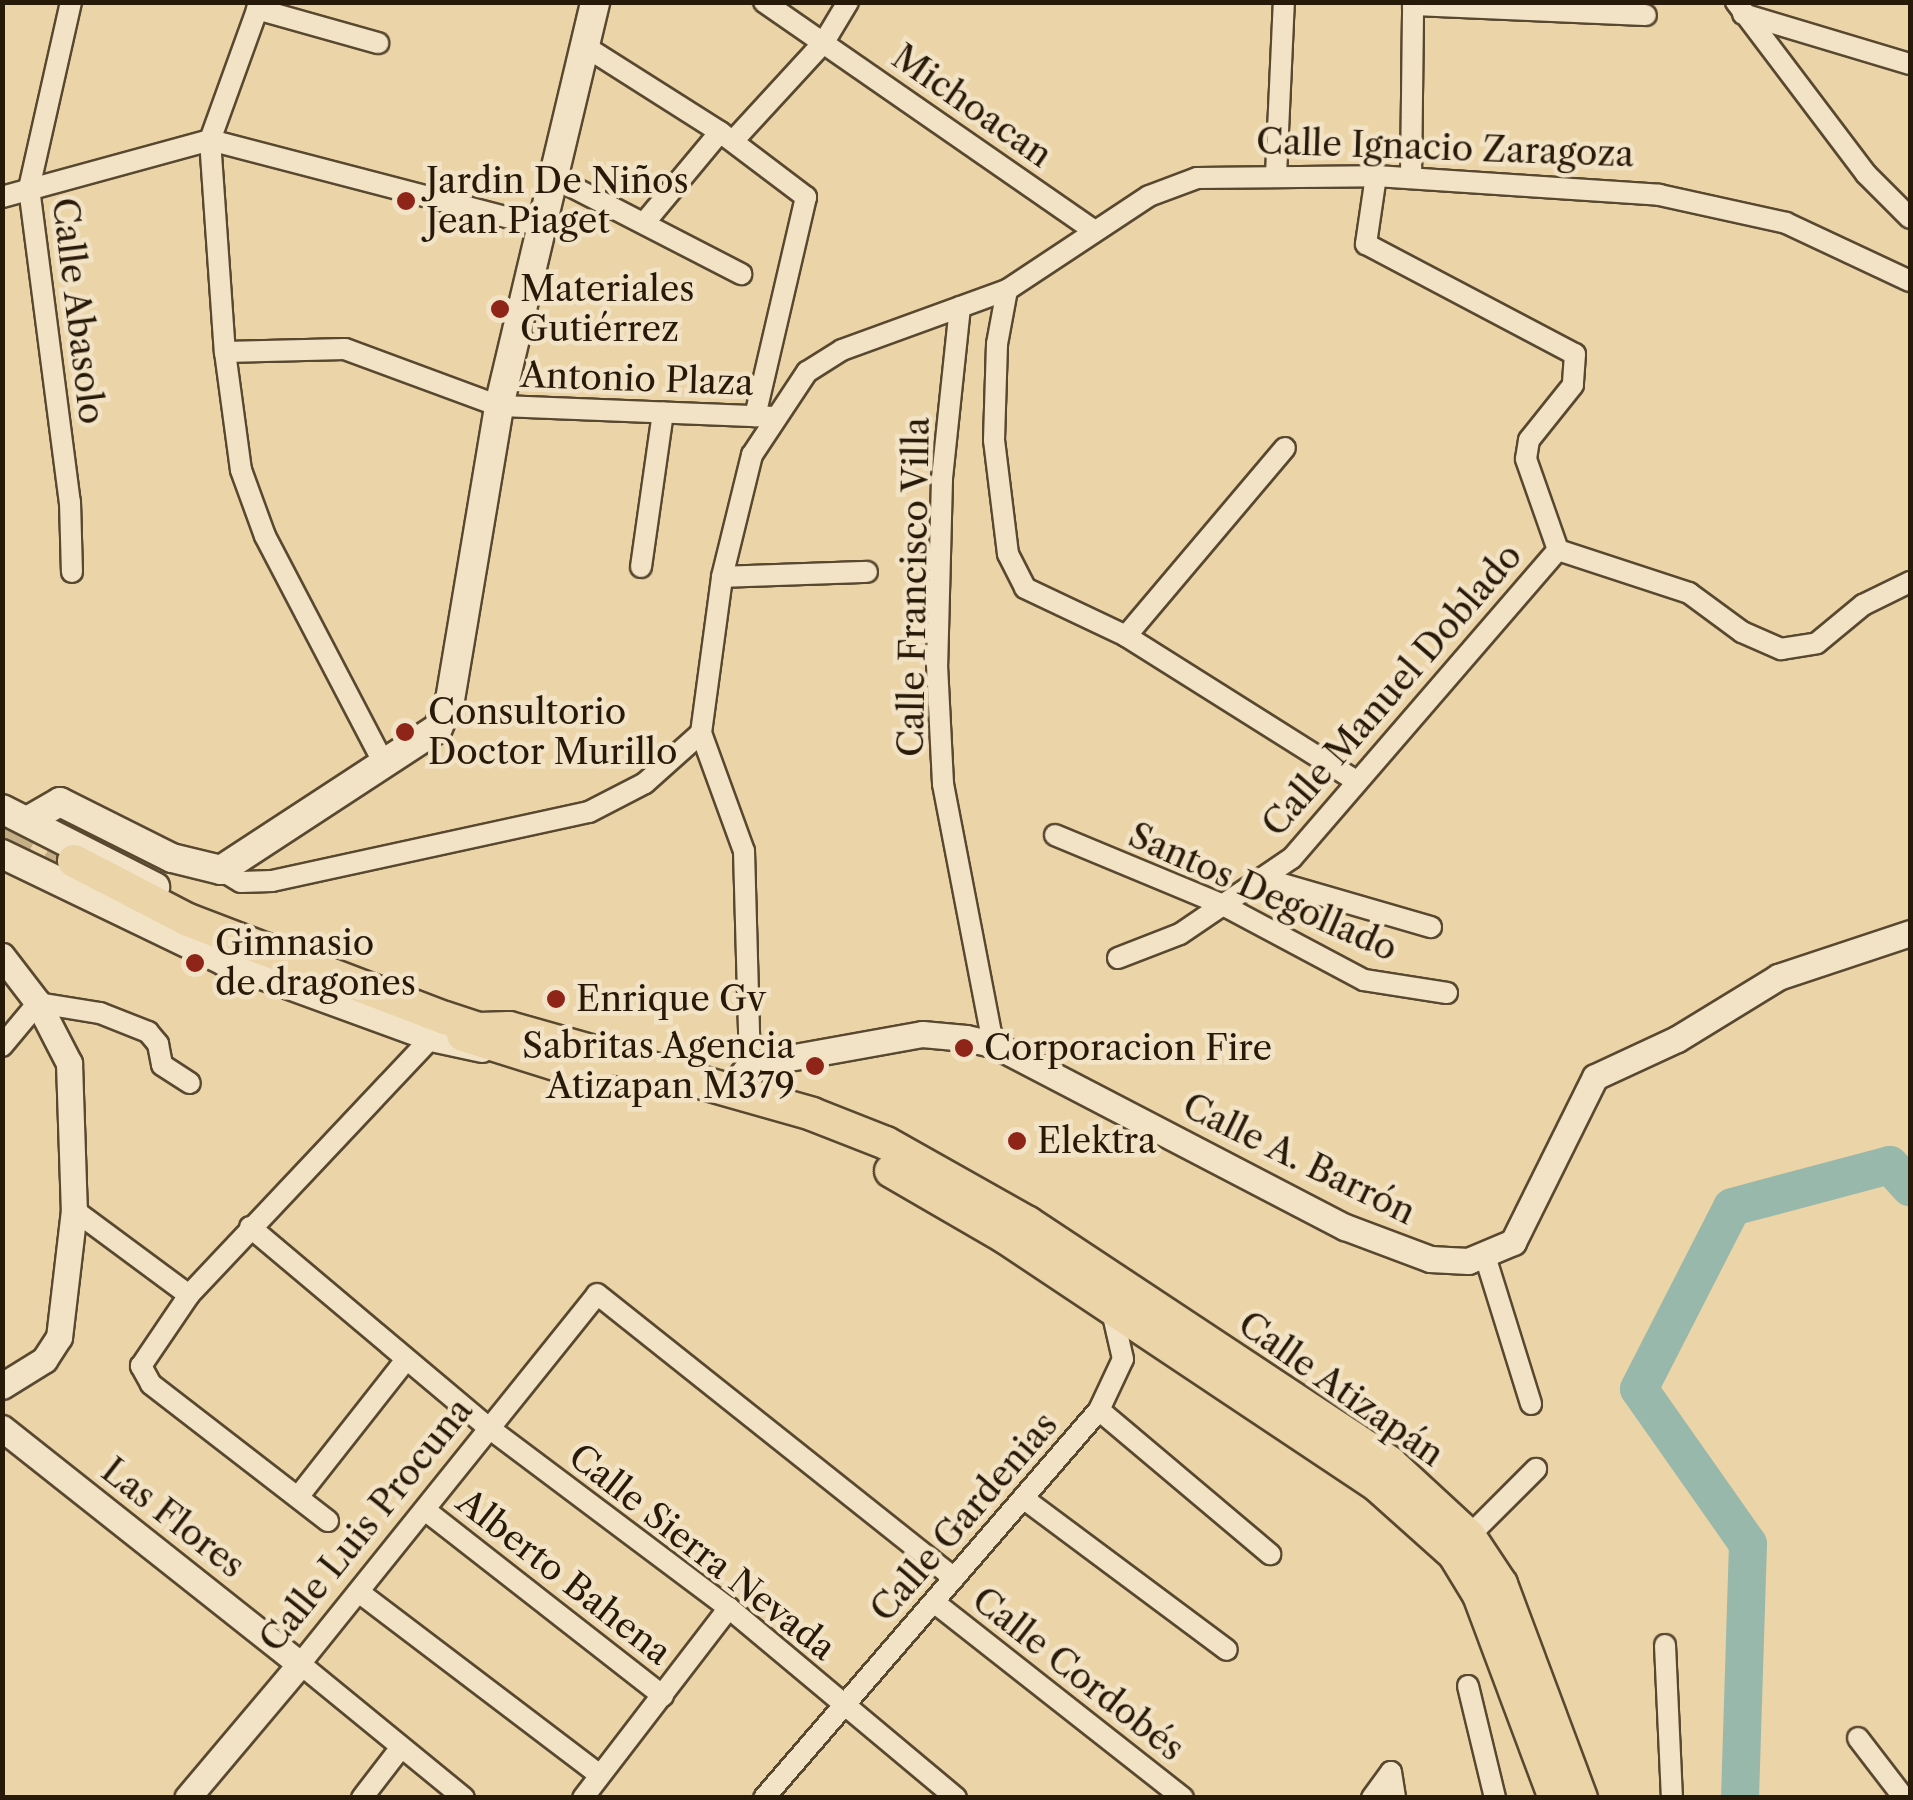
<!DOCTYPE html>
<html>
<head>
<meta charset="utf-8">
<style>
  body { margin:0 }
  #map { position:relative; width:1913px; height:1800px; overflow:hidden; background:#ebd4a7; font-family:"Libre Caslon Text",serif }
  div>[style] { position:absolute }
  .river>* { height:38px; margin:-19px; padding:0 19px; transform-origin:19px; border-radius:19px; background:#98b8ab }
  .primary-tunnel>* { height:32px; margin-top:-16px; transform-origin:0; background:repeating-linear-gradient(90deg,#c4af87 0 32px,transparent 0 48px) }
  .roads { filter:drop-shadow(2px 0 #594830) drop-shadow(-2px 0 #594830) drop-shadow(0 2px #594830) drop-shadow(0 -2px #594830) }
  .minor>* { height:20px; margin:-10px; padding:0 10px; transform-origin:10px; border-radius:10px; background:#f2e3c6 }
  .tertiary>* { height:25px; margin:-12.5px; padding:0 12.5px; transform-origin:12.5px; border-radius:12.5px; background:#f2e3c6 }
  .secondary>* { height:28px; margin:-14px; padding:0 14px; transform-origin:14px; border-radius:14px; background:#f2e3c6 }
  .primary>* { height:32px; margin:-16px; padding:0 16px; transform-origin:16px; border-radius:16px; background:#ebd4a7 }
  .dots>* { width:28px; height:28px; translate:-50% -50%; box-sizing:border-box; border:5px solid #f2e3c6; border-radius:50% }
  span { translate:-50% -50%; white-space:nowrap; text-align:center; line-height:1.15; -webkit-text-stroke:9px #f2e3c6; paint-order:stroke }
  .street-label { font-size:35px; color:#281a09 }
  .poi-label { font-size:35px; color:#281a09 }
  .left { translate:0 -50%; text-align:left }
  .right { translate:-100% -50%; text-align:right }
  .frame { position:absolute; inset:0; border:5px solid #281a09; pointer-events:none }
</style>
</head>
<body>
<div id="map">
  <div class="river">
    <i style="left:1740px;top:1798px;width:254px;rotate:-88.2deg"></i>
    <i style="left:1748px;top:1544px;width:189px;rotate:-125.1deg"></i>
    <i style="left:1639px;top:1389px;width:204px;rotate:-62.9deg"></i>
    <i style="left:1732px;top:1207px;width:163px;rotate:-14.9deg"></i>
    <i style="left:1890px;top:1165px;width:30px;rotate:48deg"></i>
  </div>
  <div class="primary-tunnel">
    <i style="left:2px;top:834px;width:80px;rotate:28.5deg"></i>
  </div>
  <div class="roads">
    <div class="minor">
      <i style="left:71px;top:2px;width:191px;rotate:102.7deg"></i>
      <i style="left:29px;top:188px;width:317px;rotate:82.6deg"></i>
      <i style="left:70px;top:502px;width:70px;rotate:88.4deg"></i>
      <i style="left:260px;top:2px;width:147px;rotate:109.9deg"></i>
      <i style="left:210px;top:140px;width:213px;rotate:86deg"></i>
      <i style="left:225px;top:352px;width:119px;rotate:82.3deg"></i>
      <i style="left:241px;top:470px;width:70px;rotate:70deg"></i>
      <i style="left:265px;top:536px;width:259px;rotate:62.4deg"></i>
      <i style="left:764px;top:2px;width:400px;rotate:34.7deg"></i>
      <i style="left:1736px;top:2px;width:216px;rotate:52.9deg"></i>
      <i style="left:1866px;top:174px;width:62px;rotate:45deg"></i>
      <i style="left:1413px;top:5px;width:233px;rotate:2.5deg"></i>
      <i style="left:257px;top:9px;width:126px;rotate:15.7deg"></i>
      <i style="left:1743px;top:14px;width:174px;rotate:16.7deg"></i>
      <i style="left:586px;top:47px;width:159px;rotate:32.4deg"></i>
      <i style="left:720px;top:132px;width:108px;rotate:37.1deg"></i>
      <i style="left:806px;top:197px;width:225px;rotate:103.1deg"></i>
      <i style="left:733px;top:141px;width:134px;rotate:-47.4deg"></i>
      <i style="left:824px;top:42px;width:47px;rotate:-59deg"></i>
      <i style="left:1276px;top:175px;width:173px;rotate:-87.4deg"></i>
      <i style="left:1376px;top:176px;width:69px;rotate:98.4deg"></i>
      <i style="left:1366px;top:244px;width:236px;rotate:27.8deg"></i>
      <i style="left:1575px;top:354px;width:31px;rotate:94deg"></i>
      <i style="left:1573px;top:385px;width:70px;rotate:128.7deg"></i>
      <i style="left:1529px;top:440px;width:19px;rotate:99deg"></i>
      <i style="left:1526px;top:459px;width:96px;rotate:70.6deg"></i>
      <i style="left:553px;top:177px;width:212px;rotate:27.3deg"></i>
      <i style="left:1411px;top:178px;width:176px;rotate:-89.3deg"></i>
      <i style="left:2px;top:197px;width:216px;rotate:-15.3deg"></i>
      <i style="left:210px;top:140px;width:341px;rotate:14.6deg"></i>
      <i style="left:645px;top:222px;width:117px;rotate:-50.2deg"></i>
      <i style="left:1007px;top:290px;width:55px;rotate:100.5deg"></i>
      <i style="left:997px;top:344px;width:96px;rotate:91.8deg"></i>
      <i style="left:994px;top:440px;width:115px;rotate:83deg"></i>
      <i style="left:1008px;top:554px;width:38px;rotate:63deg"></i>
      <i style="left:1025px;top:588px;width:112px;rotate:25.4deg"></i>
      <i style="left:1126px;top:636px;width:271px;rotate:32.2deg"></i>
      <i style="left:960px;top:307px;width:173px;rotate:96deg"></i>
      <i style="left:942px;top:479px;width:186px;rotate:91.5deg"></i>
      <i style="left:937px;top:665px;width:119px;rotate:87.1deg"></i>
      <i style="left:943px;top:784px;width:265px;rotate:79.1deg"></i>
      <i style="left:225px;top:352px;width:120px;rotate:-1.4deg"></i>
      <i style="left:345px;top:349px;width:164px;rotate:20.3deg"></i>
      <i style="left:499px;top:406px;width:273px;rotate:2.3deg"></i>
      <i style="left:1558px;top:550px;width:138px;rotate:18.2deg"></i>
      <i style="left:1689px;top:593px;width:66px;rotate:36.3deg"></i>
      <i style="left:1742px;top:632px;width:43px;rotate:23.6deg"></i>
      <i style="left:1781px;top:649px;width:36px;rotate:-9deg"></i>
      <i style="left:1817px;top:643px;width:60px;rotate:-39.6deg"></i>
      <i style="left:1863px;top:605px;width:52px;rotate:-26.1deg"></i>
      <i style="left:641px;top:567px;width:156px;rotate:-81.9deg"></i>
      <i style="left:722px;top:577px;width:145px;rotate:-2deg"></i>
      <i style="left:1126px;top:636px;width:246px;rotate:-49.8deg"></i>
      <i style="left:701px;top:733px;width:126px;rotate:70deg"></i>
      <i style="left:744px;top:851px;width:214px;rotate:88.4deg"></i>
      <i style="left:1055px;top:835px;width:180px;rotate:22.6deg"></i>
      <i style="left:1221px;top:904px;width:162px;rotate:28deg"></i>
      <i style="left:1364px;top:980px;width:84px;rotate:8.9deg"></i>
      <i style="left:221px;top:870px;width:23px;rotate:31deg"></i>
      <i style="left:241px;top:882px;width:31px;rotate:-2deg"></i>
      <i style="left:272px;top:881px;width:324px;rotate:-12.3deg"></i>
      <i style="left:589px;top:812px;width:63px;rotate:-27.4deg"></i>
      <i style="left:645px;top:783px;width:75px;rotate:-41.8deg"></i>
      <i style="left:701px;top:733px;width:157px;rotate:-82.3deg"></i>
      <i style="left:722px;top:577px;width:126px;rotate:-76.2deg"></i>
      <i style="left:752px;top:455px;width:100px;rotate:-56.5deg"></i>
      <i style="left:807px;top:372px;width:41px;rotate:-32.2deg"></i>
      <i style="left:842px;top:350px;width:176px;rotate:-20deg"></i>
      <i style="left:1007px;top:290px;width:170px;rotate:-33.5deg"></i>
      <i style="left:1149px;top:196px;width:51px;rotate:-20.6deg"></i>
      <i style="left:1197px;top:178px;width:179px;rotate:-0.6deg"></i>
      <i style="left:1376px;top:176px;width:284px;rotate:3.8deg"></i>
      <i style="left:1659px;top:195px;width:130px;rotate:12.4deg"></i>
      <i style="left:1786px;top:223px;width:137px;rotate:25.1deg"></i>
      <i style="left:1262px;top:878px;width:176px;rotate:16.2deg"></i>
      <i style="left:1118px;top:958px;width:66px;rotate:-21.2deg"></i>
      <i style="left:1180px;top:934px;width:135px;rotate:-34.2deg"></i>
      <i style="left:1292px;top:858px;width:407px;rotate:-49.2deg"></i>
      <i style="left:2px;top:1046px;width:56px;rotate:-50.1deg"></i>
      <i style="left:38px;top:1003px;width:63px;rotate:9.2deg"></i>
      <i style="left:100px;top:1013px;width:52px;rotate:21.6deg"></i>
      <i style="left:148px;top:1032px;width:16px;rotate:50deg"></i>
      <i style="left:158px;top:1044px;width:21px;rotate:79deg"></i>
      <i style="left:162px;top:1065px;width:33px;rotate:33deg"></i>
      <i style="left:74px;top:1210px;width:143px;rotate:36.5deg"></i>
      <i style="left:250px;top:1227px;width:312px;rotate:40.1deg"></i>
      <i style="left:489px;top:1428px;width:300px;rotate:36.9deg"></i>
      <i style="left:729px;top:1608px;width:296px;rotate:39.9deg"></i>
      <i style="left:1485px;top:1256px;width:155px;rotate:72.7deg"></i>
      <i style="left:1099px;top:1410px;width:224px;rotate:40.1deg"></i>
      <i style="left:298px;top:1497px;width:174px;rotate:-51.8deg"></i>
      <i style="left:1023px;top:1498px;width:254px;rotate:36.7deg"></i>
      <i style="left:425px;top:1510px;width:302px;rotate:38deg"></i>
      <i style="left:328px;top:1521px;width:224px;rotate:-142.3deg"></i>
      <i style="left:151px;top:1384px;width:21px;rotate:-119deg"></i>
      <i style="left:141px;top:1366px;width:86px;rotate:-55.9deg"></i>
      <i style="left:189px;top:1295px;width:354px;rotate:-46.7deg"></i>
      <i style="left:1469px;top:1536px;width:95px;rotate:-45deg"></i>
      <i style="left:360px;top:1593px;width:301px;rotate:37.2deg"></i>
      <i style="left:934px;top:1602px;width:317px;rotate:38.2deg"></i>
      <i style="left:1665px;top:1645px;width:153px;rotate:87.4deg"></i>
      <i style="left:1468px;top:1686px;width:115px;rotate:76.4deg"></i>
      <i style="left:1858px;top:1738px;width:76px;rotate:52.5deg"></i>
      <i style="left:1391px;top:1772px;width:26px;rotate:81deg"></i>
      <i style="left:362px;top:1798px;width:61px;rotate:-52.4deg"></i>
      <i style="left:464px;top:1798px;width:212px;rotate:-140.7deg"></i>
      <i style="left:300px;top:1664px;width:474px;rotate:-51.2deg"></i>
      <i style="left:597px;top:1294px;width:456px;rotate:38.5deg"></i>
      <i style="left:583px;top:1798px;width:240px;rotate:-52.5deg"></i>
      <i style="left:764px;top:1798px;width:513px;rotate:-49.19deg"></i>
      <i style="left:1099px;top:1410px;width:56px;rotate:-64.8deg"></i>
      <i style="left:1123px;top:1359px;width:53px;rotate:-103deg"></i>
      <i style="left:1372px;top:1798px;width:32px;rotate:-54deg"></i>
    </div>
    <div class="tertiary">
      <i style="left:2px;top:956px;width:59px;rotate:52.5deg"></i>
      <i style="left:38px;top:1003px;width:68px;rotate:62.7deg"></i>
      <i style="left:69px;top:1063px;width:147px;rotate:88.1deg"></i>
      <i style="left:74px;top:1210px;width:128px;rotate:96.7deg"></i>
      <i style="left:59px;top:1337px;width:27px;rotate:123deg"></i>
      <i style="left:44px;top:1360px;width:49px;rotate:148.2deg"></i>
      <i style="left:732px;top:1087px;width:28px;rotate:-51deg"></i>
      <i style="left:750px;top:1065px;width:175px;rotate:-10.2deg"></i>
      <i style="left:922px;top:1034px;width:44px;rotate:5.2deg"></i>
      <i style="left:966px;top:1038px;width:28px;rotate:13deg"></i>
      <i style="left:993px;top:1044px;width:397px;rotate:27.5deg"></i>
      <i style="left:1345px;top:1227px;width:91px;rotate:20.6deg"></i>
      <i style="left:1430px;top:1259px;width:38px;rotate:3deg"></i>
      <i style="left:1468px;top:1261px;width:49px;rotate:-22.9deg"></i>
      <i style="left:1513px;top:1242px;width:184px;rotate:-63.6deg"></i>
      <i style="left:1595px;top:1077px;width:90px;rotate:-24.9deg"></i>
      <i style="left:1677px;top:1039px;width:119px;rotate:-31.5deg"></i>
      <i style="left:1778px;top:977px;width:139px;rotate:-18.4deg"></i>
      <i style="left:2px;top:1428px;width:380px;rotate:38.4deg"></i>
      <i style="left:300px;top:1664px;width:175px;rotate:130.1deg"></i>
    </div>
    <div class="secondary">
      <i style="left:2px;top:809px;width:172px;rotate:27deg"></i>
      <i style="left:27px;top:821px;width:38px;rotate:-30deg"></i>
      <i style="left:60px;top:802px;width:125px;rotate:26.6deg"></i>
      <i style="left:172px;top:858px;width:50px;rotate:13.8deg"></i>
      <i style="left:221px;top:870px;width:259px;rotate:-33.2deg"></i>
      <i style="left:438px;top:728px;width:30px;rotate:-67deg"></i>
      <i style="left:450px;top:700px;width:298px;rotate:-80.5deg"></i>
      <i style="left:499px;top:406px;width:415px;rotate:-76.6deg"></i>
      <i style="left:2px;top:854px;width:246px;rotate:25.7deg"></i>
      <i style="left:224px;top:961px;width:221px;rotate:20.1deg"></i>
      <i style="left:432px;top:1037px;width:51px;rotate:12.4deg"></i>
    </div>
    <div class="primary">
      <i style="left:74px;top:861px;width:128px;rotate:27.4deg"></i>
      <i style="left:188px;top:920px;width:275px;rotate:20.9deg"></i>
      <i style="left:445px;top:1018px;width:36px;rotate:18deg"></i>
      <i style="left:479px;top:1029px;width:30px;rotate:-2deg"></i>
      <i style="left:509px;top:1028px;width:315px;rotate:15.8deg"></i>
      <i style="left:812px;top:1114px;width:79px;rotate:21.4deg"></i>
      <i style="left:886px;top:1143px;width:163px;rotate:29.4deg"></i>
      <i style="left:1028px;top:1223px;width:434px;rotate:33.5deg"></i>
      <i style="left:1390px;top:1463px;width:108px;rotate:42.7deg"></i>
      <i style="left:1469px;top:1536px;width:58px;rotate:56.3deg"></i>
      <i style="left:1501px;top:1584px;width:228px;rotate:69.5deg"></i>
      <i style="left:463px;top:1035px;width:140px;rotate:17.4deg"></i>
      <i style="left:891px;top:1171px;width:132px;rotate:30.1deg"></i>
      <i style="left:1005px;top:1237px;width:448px;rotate:33.7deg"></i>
      <i style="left:1378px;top:1486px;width:102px;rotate:41.8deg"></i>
      <i style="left:1454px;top:1554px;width:48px;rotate:58.6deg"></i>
      <i style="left:1479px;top:1595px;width:217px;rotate:69.5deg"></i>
    </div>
  </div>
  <div class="dots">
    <i style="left:406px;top:201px;background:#8f2418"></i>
    <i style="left:500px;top:309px;background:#8f2418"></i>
    <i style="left:405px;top:732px;background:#8f2418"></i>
    <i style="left:195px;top:963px;background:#8f2418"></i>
    <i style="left:556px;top:999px;background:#8f2418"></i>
    <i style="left:964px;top:1048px;background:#8f2418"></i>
    <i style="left:815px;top:1066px;background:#8f2418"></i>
    <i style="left:1017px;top:1141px;background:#8f2418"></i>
  </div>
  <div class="street-label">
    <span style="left:972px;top:106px;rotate:35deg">Michoacan</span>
    <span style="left:1445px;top:148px;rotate:2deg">Calle Ignacio Zaragoza</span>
    <span style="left:78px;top:311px;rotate:83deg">Calle Abasolo</span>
    <span style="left:637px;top:379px;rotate:2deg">Antonio Plaza</span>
    <span style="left:914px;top:587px;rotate:-89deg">Calle Francisco Villa</span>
    <span style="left:1392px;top:690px;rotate:-49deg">Calle Manuel Doblado</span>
    <span style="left:1263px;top:892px;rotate:24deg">Santos Degollado</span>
    <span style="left:1299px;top:1159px;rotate:26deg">Calle A. Barrón</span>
    <span style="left:1341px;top:1389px;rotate:35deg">Calle Atizapán</span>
    <span style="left:964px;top:1517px;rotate:-49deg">Calle Gardenias</span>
    <span style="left:173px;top:1518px;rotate:38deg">Las Flores</span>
    <span style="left:366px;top:1525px;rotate:-51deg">Calle Luis Procuna</span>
    <span style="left:702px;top:1552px;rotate:38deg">Calle Sierra Nevada</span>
    <span style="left:564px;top:1577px;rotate:38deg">Alberto Bahena</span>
    <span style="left:1078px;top:1674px;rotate:38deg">Calle Cordobés</span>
  </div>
  <div class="poi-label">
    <span class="left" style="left:426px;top:201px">Jardin De Niños<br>Jean Piaget</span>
    <span class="left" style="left:520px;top:309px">Materiales<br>Gutiérrez</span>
    <span class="left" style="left:428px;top:732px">Consultorio<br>Doctor Murillo</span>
    <span class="left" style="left:215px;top:963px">Gimnasio<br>de dragones</span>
    <span class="left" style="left:576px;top:999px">Enrique Gv</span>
    <span class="right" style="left:795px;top:1066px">Sabritas Agencia<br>Atizapan M379</span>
    <span class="left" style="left:984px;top:1048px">Corporacion Fire</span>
    <span class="left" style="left:1037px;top:1141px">Elektra</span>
  </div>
  <div class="frame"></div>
</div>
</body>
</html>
